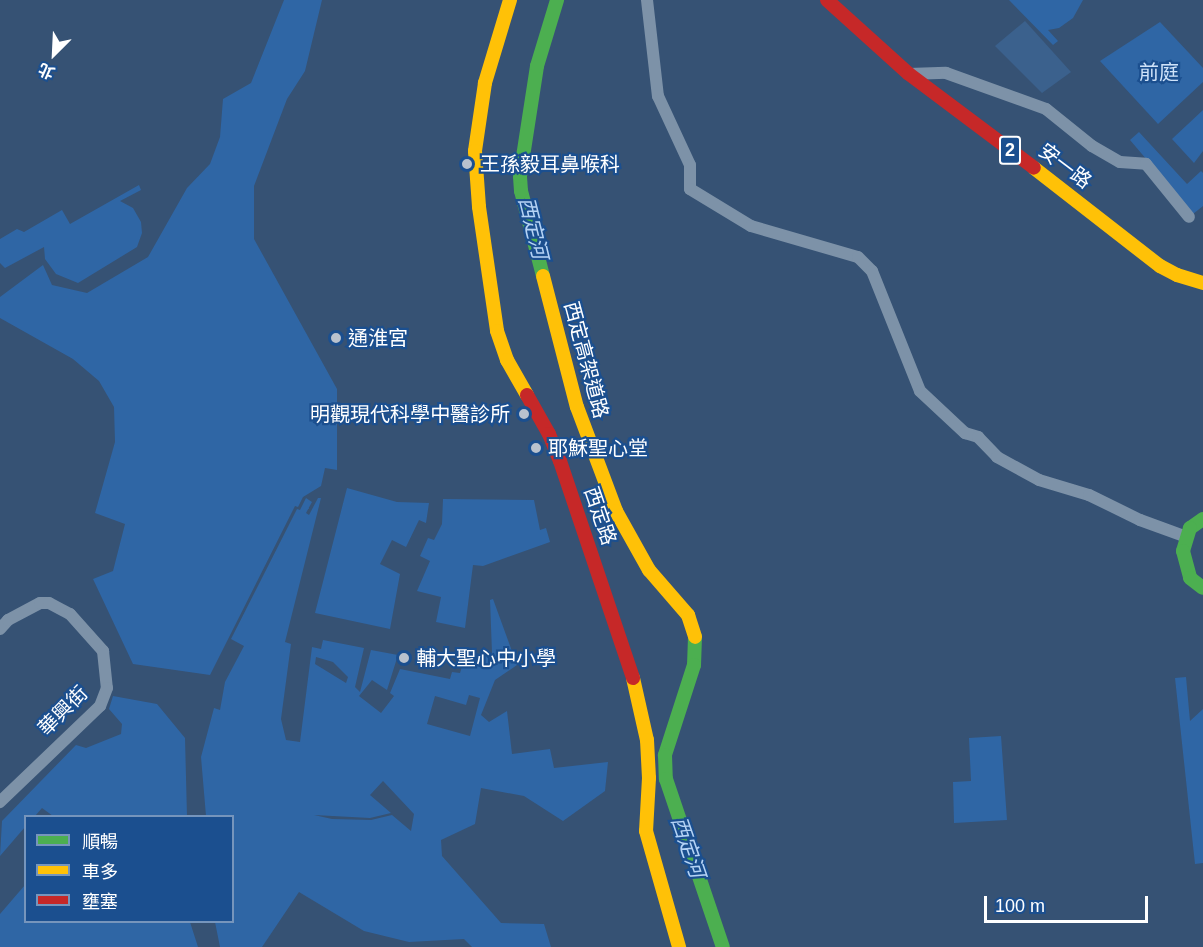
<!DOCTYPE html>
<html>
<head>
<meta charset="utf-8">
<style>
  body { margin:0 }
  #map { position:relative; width:1203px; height:947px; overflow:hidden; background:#365274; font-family:Helvetica,"Noto Sans TC",sans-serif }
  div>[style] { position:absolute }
  .green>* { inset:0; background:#2f66a5 }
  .water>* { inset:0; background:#3b618d }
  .street>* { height:12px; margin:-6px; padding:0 6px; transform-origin:6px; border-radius:6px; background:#7d92a8 }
  .fast>* { height:14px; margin:-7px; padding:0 7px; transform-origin:7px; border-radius:7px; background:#4caf50 }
  .slow>* { height:14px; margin:-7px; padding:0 7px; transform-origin:7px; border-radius:7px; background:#ffc107 }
  .jam>* { height:14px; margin:-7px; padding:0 7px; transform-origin:7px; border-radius:7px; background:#c62828 }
  .dots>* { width:16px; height:16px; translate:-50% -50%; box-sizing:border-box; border:3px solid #1b4f8f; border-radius:50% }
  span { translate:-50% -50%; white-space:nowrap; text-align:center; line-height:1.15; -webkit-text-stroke:4.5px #1b4f8f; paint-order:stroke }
  .shield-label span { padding:2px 4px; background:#1b4f8f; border:2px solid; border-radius:4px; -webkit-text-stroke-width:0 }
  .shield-label { font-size:18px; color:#fff; font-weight:700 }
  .park-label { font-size:20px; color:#cfe3fa }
  .poi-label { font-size:20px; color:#fff }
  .left { translate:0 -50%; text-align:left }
  .right { translate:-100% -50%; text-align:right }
  .street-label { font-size:20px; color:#fff }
  .water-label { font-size:21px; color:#b5d3f5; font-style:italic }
  .legend { position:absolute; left:24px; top:815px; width:210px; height:108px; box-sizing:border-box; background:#1b4f8f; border:2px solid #7695bc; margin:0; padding:8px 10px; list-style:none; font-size:18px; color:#fff }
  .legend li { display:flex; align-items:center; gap:12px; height:30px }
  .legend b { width:30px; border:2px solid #7695bc }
  .north { position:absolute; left:24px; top:24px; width:60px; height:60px; -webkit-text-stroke:4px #1b4f8f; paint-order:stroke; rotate:204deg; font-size:16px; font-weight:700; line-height:24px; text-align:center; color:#fff }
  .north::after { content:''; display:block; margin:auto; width:21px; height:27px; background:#fff; clip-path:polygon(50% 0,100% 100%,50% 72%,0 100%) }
  .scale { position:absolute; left:984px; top:896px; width:164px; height:27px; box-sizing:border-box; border:3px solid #fff; border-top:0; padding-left:8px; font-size:18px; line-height:21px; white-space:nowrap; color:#fff; -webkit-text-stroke:4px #1b4f8f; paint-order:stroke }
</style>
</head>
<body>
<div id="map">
  <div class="green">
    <i style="clip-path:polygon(284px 0,322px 0,305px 71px,287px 99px,254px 186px,254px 239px,337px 389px,337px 470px,325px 468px,321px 486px,303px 497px,298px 507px,295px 506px,210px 675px,133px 664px,93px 579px,113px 571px,125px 524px,95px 513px,115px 442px,114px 407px,99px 381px,73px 359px,0 318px,0 297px,43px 265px,52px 285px,87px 293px,148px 257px,187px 188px,210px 164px,220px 137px,223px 99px,251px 83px)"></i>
    <i style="clip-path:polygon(1009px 0,1083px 0,1073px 18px,1059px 28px,1048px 30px,1058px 41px,1053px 45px)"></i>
    <i style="clip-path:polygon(1160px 22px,1203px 68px,1203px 82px,1158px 124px,1100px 61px)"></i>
    <i style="clip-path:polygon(1203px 110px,1203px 151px,1194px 163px,1172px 139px)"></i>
    <i style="clip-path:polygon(1139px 132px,1187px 184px,1201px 171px,1203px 173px,1203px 206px,1193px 214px,1130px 140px)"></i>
    <i style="clip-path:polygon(139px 185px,141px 190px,120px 201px,133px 208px,141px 222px,142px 233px,137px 247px,78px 283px,56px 274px,45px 259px,44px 247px,5px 268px,0 263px,0 239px,17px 229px,24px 232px,62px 210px,70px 224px)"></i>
    <i style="clip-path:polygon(347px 488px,397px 502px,429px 503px,426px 523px,419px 520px,406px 547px,392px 540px,380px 564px,400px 574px,390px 629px,315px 613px)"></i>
    <i style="clip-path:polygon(evenodd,306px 498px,312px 502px,306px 513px,309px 515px,318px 498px,321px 498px,285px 642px,291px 644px,281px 719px,286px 740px,300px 742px,312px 647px,321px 649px,323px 640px,364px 648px,355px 687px,360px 692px,371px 650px,398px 655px,387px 690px,372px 680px,359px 696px,381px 713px,394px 696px,390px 693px,400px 669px,450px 679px,452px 672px,460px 673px,463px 663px,477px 666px,477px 654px,492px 653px,490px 600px,493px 599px,517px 665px,495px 680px,481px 715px,489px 722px,507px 711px,512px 754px,550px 749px,554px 768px,608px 762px,605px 791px,563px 821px,524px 796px,481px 788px,475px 824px,441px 840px,442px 856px,501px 923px,544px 924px,551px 947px,472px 947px,464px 939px,409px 942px,364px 931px,299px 892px,262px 947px,220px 947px,215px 922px,232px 922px,232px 816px,206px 816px,201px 757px,214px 708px,220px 710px,225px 682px,244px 646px,231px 639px,297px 509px,300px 510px,306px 498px,316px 657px,333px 662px,348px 677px,346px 683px,315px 664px,316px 657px,306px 498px,469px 695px,480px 698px,470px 736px,427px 724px,435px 696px,466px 705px,469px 695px,306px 498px,383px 781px,414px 814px,411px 831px,392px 815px,371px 820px,332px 819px,314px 815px,370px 818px,391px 813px,370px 795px,383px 781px)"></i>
    <i style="clip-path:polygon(443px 499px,534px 500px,540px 530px,546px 528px,550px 542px,483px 566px,473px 565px,465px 628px,436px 622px,441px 597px,417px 591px,430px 561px,420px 556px,428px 538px,434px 540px,442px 524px)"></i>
    <i style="clip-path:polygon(1186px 677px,1190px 721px,1203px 709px,1203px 863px,1195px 864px,1175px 678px)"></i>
    <i style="clip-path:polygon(113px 696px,157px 704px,185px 738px,187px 816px,53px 816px,42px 808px,35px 816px,26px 816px,25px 827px,0 856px,2px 821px,76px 745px,86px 748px,121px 734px,122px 724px,109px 709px)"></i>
    <i style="clip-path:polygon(1001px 736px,1007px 820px,954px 823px,953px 782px,971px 781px,969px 738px)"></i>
    <i style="clip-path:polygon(25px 885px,26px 922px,190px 922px,198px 947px,0 947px,0 914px)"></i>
  </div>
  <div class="water">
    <i style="clip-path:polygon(1025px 21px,1071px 72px,1042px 93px,995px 46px)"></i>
  </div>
  <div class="street">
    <i style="left:647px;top:0;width:97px;rotate:83.5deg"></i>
    <i style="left:658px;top:96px;width:76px;rotate:65.1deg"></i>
    <i style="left:690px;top:165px;width:24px;rotate:90deg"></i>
    <i style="left:690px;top:189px;width:71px;rotate:31.2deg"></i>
    <i style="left:751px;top:226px;width:111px;rotate:16.2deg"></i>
    <i style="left:858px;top:257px;width:20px;rotate:45deg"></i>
    <i style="left:872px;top:271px;width:129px;rotate:68.2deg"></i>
    <i style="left:920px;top:391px;width:62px;rotate:43deg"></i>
    <i style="left:965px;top:433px;width:14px;rotate:17deg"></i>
    <i style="left:978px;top:437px;width:28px;rotate:46deg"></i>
    <i style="left:997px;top:457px;width:48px;rotate:28.7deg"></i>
    <i style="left:1039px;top:480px;width:52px;rotate:16.7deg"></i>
    <i style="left:1089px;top:495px;width:57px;rotate:26.1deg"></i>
    <i style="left:1140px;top:520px;width:50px;rotate:19.9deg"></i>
    <i style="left:909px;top:74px;width:37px;rotate:-2deg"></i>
    <i style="left:946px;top:73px;width:106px;rotate:19.8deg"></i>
    <i style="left:1046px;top:109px;width:59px;rotate:38.8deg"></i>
    <i style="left:1092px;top:146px;width:32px;rotate:30deg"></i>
    <i style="left:1120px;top:162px;width:26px;rotate:4deg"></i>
    <i style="left:1146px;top:164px;width:68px;rotate:50.9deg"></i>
    <i style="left:0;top:629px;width:12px;rotate:-48deg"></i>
    <i style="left:8px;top:620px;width:36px;rotate:-28deg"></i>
    <i style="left:40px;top:603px;width:9px"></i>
    <i style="left:49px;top:603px;width:24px;rotate:28deg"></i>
    <i style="left:70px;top:614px;width:50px;rotate:48.3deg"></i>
    <i style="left:103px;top:651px;width:37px;rotate:84deg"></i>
    <i style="left:107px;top:688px;width:19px;rotate:111deg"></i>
    <i style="left:100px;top:706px;width:139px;rotate:136.2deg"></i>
  </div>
  <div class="fast">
    <i style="left:543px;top:276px;width:88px;rotate:-104.5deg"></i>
    <i style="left:521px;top:191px;width:15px;rotate:-94deg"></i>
    <i style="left:520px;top:176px;width:111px;rotate:-81.2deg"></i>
    <i style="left:537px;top:66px;width:69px;rotate:-73.1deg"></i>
    <i style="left:1203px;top:519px;width:16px;rotate:145deg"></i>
    <i style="left:1190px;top:528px;width:24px;rotate:107deg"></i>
    <i style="left:1183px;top:551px;width:28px;rotate:75deg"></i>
    <i style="left:1190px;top:578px;width:16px;rotate:38deg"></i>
    <i style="left:695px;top:637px;width:28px;rotate:92deg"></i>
    <i style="left:694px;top:665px;width:95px;rotate:107.9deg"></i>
    <i style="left:665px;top:755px;width:24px;rotate:88deg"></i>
    <i style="left:666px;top:779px;width:177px;rotate:71.3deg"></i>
  </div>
  <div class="slow">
    <i style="left:510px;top:0;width:87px;rotate:106.8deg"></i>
    <i style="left:485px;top:83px;width:69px;rotate:98.4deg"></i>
    <i style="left:475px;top:151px;width:56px;rotate:85.9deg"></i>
    <i style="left:479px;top:207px;width:125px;rotate:81.7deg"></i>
    <i style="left:497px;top:331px;width:31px;rotate:71deg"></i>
    <i style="left:507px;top:360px;width:40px;rotate:60.3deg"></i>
    <i style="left:1034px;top:168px;width:160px;rotate:37.9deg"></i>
    <i style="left:1160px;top:266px;width:19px;rotate:28deg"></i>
    <i style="left:1177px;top:275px;width:27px;rotate:17deg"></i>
    <i style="left:543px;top:276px;width:135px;rotate:75.5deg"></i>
    <i style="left:577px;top:407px;width:111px;rotate:69.4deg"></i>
    <i style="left:616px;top:511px;width:68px;rotate:60.8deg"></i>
    <i style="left:649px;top:570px;width:60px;rotate:49.1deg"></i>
    <i style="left:688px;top:615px;width:23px;rotate:72deg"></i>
    <i style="left:633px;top:678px;width:64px;rotate:77.3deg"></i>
    <i style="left:647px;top:740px;width:38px;rotate:87deg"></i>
    <i style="left:649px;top:778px;width:53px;rotate:93.2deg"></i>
    <i style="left:646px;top:831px;width:121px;rotate:74.1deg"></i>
  </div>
  <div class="jam">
    <i style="left:827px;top:0;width:110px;rotate:42.1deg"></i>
    <i style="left:909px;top:74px;width:156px;rotate:36.9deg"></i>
    <i style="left:527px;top:395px;width:45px;rotate:60.6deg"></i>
    <i style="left:549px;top:434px;width:29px;rotate:68deg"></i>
    <i style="left:560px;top:461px;width:229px;rotate:71.4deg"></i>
  </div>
  <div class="dots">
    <i style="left:467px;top:164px;background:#b9c2ce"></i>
    <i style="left:336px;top:338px;background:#b9c2ce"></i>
    <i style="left:524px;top:414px;background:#b9c2ce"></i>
    <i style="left:536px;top:448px;background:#b9c2ce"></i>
    <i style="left:404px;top:658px;background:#b9c2ce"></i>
  </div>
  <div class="shield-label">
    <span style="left:1010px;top:150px">2</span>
  </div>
  <div class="park-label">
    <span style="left:1159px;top:72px">前庭</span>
  </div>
  <div class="poi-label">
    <span class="left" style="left:480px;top:164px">王孫毅耳鼻喉科</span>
    <span class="left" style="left:348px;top:338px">通淮宮</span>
    <span class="right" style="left:510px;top:414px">明觀現代科學中醫診所</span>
    <span class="left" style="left:548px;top:448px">耶穌聖心堂</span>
    <span class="left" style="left:416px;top:658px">輔大聖心中小學</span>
  </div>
  <div class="street-label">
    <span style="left:1065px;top:166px;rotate:37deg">安一路</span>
    <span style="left:586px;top:360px;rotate:75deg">西定高架道路</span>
    <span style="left:600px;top:516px;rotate:71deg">西定路</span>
    <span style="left:63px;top:711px;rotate:-45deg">華興街</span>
  </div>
  <div class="water-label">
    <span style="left:533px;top:228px;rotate:76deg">西定河</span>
    <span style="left:688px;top:847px;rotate:71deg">西定河</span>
  </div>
  <ul class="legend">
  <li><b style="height:8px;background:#4caf50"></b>順暢</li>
  <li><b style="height:8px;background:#ffc107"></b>車多</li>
  <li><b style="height:8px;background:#c62828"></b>壅塞</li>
  </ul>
  <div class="north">北</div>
  <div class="scale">100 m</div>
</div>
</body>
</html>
